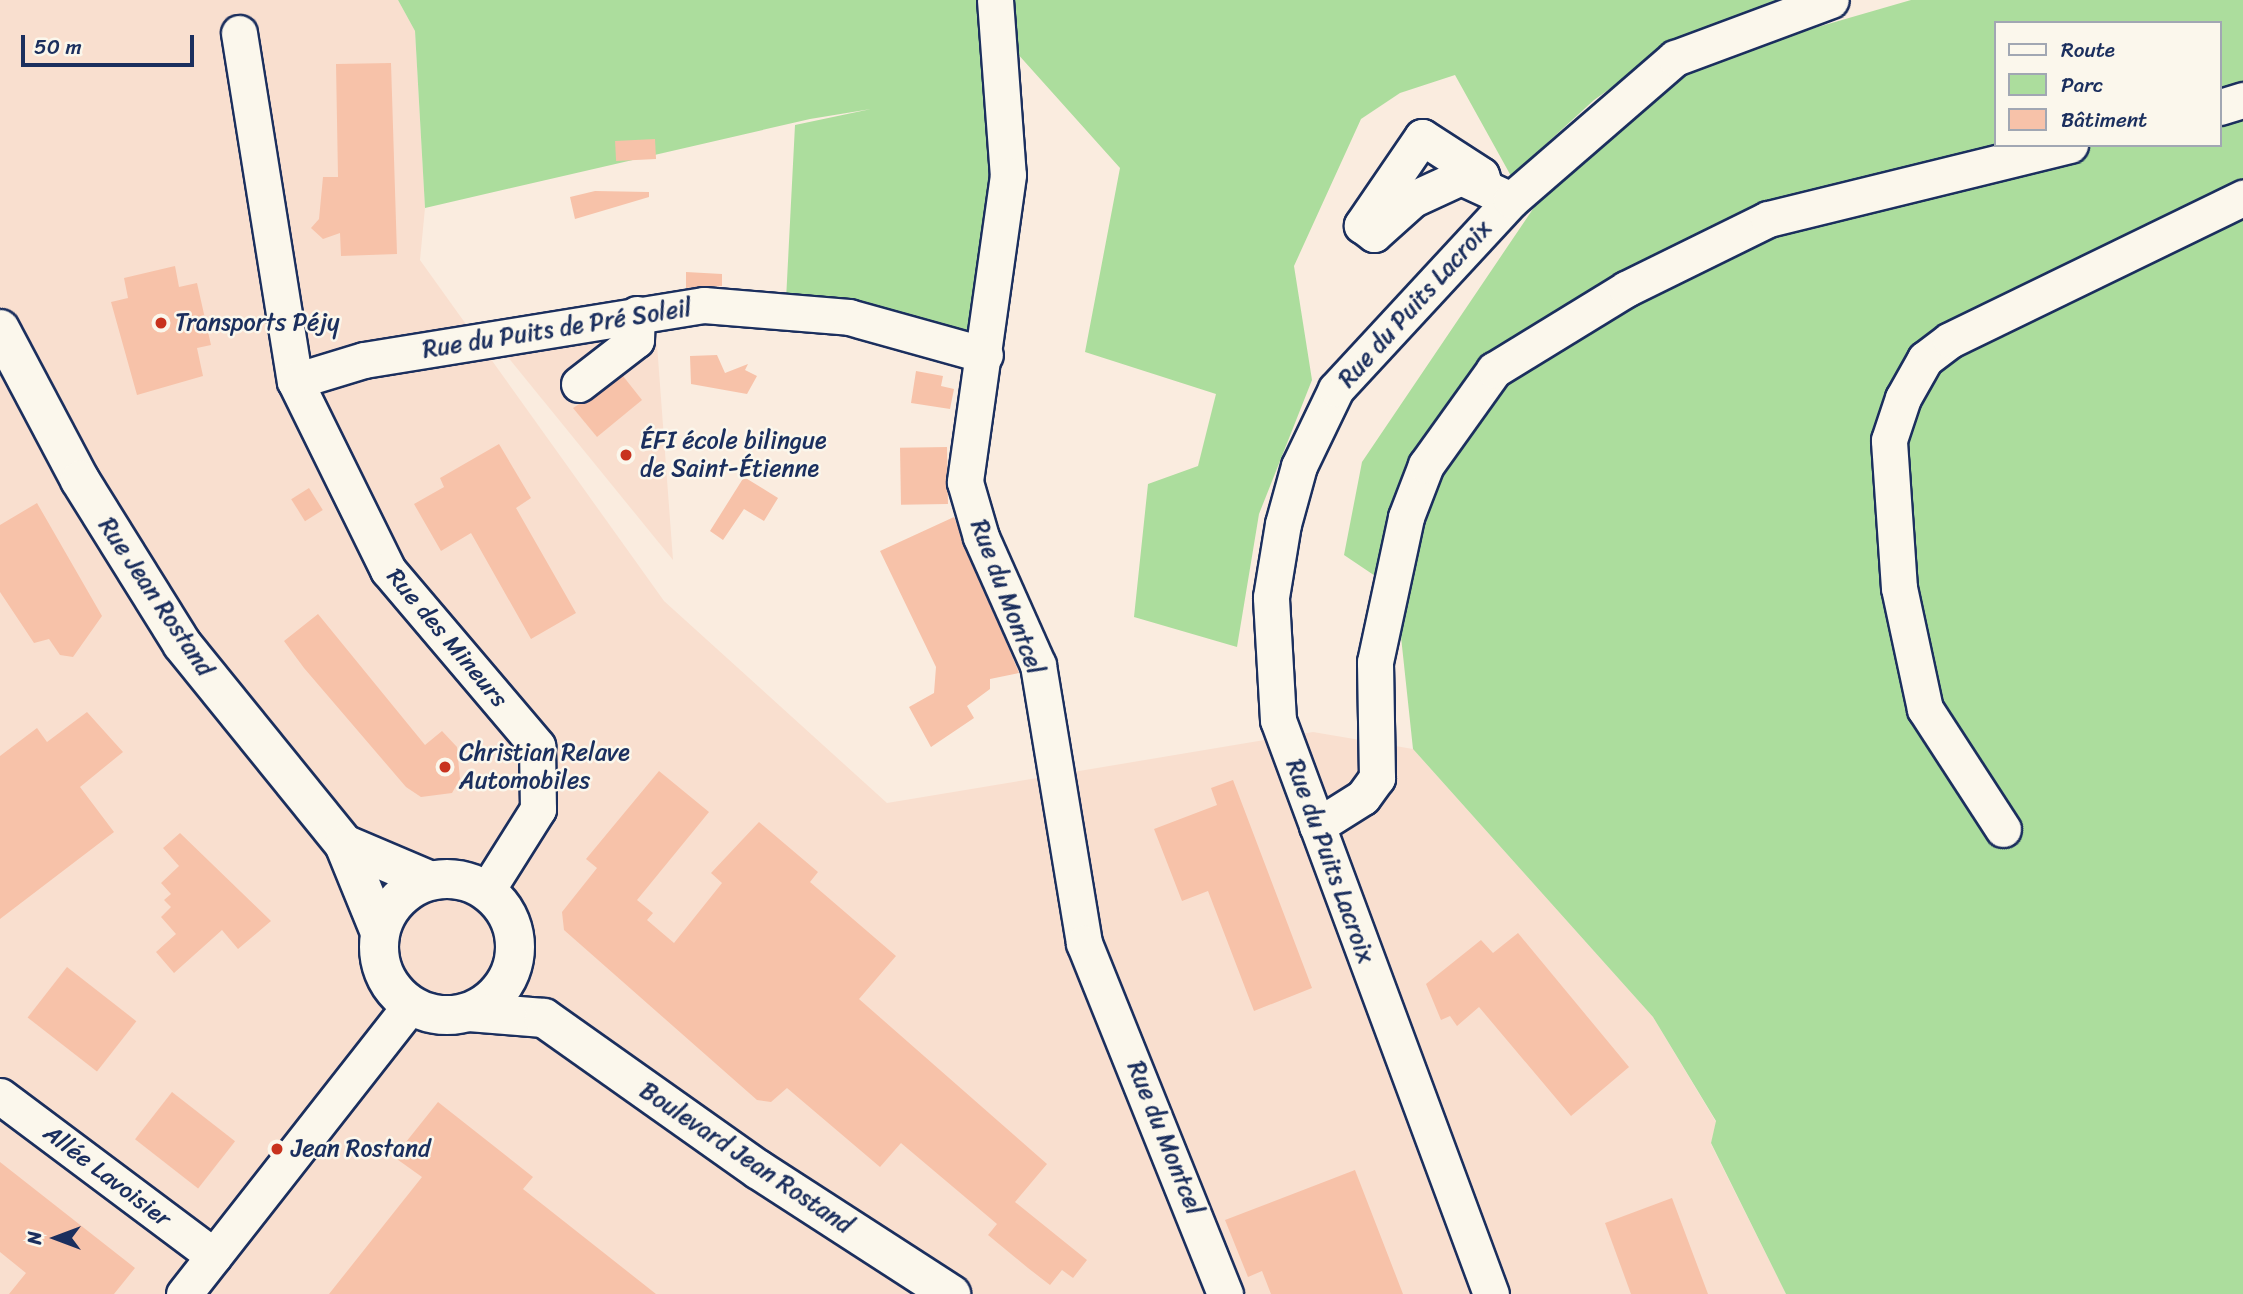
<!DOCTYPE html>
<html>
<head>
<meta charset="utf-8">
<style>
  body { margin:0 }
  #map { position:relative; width:2243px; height:1294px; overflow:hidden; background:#faecdf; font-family:Sriracha,sans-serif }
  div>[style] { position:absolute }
  .built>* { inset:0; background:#f9dfcf }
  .green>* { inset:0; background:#acdd9d }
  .building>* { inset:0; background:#f7c2a9; transform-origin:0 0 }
  .roads { filter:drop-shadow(2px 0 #1b2f5e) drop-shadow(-2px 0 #1b2f5e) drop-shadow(0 2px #1b2f5e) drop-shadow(0 -2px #1b2f5e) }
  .minor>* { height:35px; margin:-17.5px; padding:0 17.5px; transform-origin:17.5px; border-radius:17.5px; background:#fbf7ec }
  .major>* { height:38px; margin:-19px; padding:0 19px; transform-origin:19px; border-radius:19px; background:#fbf7ec }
  .major>.ring { margin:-19px; padding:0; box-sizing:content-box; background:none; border:38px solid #fbf7ec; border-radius:50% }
  .dots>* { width:19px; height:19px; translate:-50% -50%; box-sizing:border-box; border:4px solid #fbf7ec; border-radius:50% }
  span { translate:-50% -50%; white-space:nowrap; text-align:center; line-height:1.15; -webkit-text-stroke:5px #fbf7ec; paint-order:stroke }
  .street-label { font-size:24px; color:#1b2f5e }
  .poi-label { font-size:24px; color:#1b2f5e }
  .left { translate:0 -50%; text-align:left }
  .legend { position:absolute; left:1994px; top:21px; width:228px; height:126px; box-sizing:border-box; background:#fbf7ec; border:2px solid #a1a7b3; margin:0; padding:9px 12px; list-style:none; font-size:21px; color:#1b2f5e }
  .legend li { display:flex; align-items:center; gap:14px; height:35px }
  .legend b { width:35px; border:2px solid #a1a7b3 }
  .north { position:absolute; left:21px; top:1203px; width:70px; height:70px; -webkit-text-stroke:5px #fbf7ec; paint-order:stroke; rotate:270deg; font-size:19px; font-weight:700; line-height:28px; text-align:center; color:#1b2f5e }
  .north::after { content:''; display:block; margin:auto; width:24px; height:32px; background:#1b2f5e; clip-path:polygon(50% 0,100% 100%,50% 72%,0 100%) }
  .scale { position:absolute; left:21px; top:35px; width:173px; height:32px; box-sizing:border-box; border:4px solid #1b2f5e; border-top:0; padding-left:9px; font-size:21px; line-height:24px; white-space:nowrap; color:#1b2f5e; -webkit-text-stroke:5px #fbf7ec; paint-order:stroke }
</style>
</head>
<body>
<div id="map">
  <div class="built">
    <i style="clip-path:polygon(0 0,398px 0,415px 31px,425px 208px,420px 260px,664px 601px,887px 803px,1313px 732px,1413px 749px,1653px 1017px,1716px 1122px,1711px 1144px,1786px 1294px,0 1294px)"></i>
    <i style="clip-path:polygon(656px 331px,673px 560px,502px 350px)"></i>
  </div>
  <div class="green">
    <i style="clip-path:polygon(398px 0,1782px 0,1670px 46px,1594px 100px,1511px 176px,1455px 75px,1400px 93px,1361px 119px,1294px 266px,1312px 380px,1259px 514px,1237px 647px,1134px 617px,1148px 484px,1198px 466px,1216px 394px,1085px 352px,1120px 168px,1016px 52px,993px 155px,972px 341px,873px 316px,858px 300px,786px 300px,795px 125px,871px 109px,810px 119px,425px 208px,415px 31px)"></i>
    <i style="clip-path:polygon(evenodd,1911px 0,2243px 0,2243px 1294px,1786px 1294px,1711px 1143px,1716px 1121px,1653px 1017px,1413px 749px,1396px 590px,1344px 555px,1362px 462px,1541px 197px,1683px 66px,1911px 0,1996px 23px,2220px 23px,2220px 145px,1996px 145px,1996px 23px)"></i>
  </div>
  <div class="building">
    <i style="clip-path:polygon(391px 63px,397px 254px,341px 256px,340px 233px,323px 239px,311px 228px,319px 219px,323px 177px,338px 177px,336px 64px)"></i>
    <i style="left:655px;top:139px;width:20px;height:40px;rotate:87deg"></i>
    <i style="clip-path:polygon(595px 191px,649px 192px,649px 197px,575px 219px,570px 197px)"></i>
    <i style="clip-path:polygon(175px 266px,179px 287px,197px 283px,211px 345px,197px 348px,203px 376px,137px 395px,111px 302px,128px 298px,124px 278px)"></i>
    <i style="clip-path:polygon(686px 272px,722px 274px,722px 286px,686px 288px)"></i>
    <i style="clip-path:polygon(717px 355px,725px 373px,748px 364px,745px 370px,757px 376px,747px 394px,691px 384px,690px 356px)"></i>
    <i style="clip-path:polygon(916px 371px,943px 376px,941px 386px,954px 389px,950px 409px,911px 403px)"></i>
    <i style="clip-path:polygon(623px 376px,642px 400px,597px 437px,573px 408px)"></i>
    <i style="clip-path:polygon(499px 444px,531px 498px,516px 508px,576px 613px,531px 639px,471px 533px,441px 551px,414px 504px,444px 487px,440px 478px)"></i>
    <i style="left:947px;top:447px;width:57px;height:47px;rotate:89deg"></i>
    <i style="clip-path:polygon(744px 477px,778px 498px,764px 521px,744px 509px,723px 540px,710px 531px)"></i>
    <i style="left:309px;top:488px;width:26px;height:21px;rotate:58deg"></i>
    <i style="clip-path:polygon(37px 503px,102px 616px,73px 657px,60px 655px,49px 639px,34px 643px,0 592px,0 525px)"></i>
    <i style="clip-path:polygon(954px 517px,1019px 673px,990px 679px,990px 689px,967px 706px,974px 718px,931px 747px,909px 707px,934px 693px,936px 667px,880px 551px)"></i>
    <i style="clip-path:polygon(318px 614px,425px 745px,442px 731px,457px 747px,460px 779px,452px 793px,421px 797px,406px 787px,304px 668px,284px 641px)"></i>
    <i style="clip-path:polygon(87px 712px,123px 752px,80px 787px,114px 832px,0 919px,0 756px,37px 728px,47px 742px)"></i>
    <i style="clip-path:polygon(659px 771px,709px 812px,637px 900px,653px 913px,647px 920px,674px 943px,722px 883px,711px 873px,759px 822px,818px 872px,810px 882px,896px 956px,859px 999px,1047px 1164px,1015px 1202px,1087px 1260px,1073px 1278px,1062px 1270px,1050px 1285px,1028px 1268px,988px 1235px,997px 1224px,901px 1143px,880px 1167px,787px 1088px,771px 1102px,757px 1100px,564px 930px,562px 912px,597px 868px,586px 859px)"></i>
    <i style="clip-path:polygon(1233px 780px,1312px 988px,1254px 1011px,1208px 891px,1182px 901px,1154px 829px,1217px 805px,1211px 788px)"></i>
    <i style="clip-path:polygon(180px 833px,271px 921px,238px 949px,222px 930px,174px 973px,156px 952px,176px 934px,161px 917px,171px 907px,164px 900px,171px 894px,161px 883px,179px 866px,163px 848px)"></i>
    <i style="clip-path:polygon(1518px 933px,1629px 1067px,1571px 1116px,1479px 1007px,1457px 1026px,1450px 1016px,1441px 1020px,1426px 984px,1481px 940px,1493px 953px)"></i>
    <i style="left:67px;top:967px;width:88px;height:64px;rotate:38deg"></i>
    <i style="left:172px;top:1092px;width:80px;height:60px;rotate:38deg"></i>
    <i style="clip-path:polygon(438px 1102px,533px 1177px,523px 1189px,656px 1294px,329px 1294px,422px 1177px,394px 1157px)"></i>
    <i style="clip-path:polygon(0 1162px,135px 1268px,114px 1294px,9px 1294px,26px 1273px,0 1252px)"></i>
    <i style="clip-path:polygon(1355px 1170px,1403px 1294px,1271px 1294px,1262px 1271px,1248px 1277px,1225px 1220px)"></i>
    <i style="clip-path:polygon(1672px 1198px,1708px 1294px,1631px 1294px,1605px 1223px)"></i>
  </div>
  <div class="roads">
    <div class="minor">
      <i style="left:995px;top:0;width:175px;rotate:85.8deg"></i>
      <i style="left:1008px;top:175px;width:310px;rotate:98deg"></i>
      <i style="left:965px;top:482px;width:57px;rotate:73.8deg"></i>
      <i style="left:981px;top:537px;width:140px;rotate:66deg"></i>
      <i style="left:1038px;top:665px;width:282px;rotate:80.6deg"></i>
      <i style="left:1084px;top:943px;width:378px;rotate:68.1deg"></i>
      <i style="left:239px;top:33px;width:352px;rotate:80.9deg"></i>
      <i style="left:295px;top:381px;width:211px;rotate:63.8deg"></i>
      <i style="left:388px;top:570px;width:231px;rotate:49.7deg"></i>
      <i style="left:537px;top:746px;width:63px;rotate:89.1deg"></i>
      <i style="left:538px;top:809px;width:96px;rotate:122.2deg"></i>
      <i style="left:2220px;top:107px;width:24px;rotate:-17deg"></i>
      <i style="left:1484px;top:184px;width:9px;rotate:-108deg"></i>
      <i style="left:1481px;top:175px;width:70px;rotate:-147.2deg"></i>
      <i style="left:1422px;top:137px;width:107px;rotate:124.3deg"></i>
      <i style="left:1362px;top:225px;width:15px;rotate:37deg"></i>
      <i style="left:1374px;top:234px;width:52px;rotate:-41.9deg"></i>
      <i style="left:1413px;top:199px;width:53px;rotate:-24.6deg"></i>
      <i style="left:1461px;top:177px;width:55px;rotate:24.7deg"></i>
      <i style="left:295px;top:381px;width:72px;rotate:-16.9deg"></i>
      <i style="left:364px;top:360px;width:344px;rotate:-9.2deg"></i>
      <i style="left:704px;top:305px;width:145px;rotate:4.7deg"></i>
      <i style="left:849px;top:317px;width:141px;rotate:15.6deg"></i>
      <i style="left:579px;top:384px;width:72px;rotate:-37.7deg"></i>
      <i style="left:636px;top:340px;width:26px;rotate:-88deg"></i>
      <i style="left:1317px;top:826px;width:54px;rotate:-32.2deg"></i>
      <i style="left:1363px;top:797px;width:24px;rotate:-54deg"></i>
      <i style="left:1377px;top:778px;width:116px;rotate:-91deg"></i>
      <i style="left:1375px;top:662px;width:148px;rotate:-77.9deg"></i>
      <i style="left:1406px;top:517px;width:56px;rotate:-69deg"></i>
      <i style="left:1426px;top:465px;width:117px;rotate:-54.4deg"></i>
      <i style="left:1494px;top:370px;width:155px;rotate:-31.5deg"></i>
      <i style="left:1626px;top:289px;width:158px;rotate:-26.2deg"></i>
      <i style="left:1768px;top:219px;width:311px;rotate:-13.8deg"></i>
      <i style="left:2003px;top:829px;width:143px;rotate:-123deg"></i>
      <i style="left:1925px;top:709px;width:124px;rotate:-102.1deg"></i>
      <i style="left:1899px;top:588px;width:148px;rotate:-93.9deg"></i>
      <i style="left:1889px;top:440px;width:44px;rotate:-71.6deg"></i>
      <i style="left:1903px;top:398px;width:45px;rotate:-60.6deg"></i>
      <i style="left:1925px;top:359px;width:31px;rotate:-37deg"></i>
      <i style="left:1950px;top:340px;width:326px;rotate:-25.9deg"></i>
      <i style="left:0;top:1096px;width:267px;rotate:36.8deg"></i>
      <i style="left:184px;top:1294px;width:367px;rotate:-51.9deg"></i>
      <i style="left:1491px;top:1294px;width:612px;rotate:-110.36deg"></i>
      <i style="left:1278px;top:720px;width:123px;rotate:-93.3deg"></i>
      <i style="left:1271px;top:597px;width:74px;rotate:-80.7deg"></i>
      <i style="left:1283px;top:524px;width:60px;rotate:-74.6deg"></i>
      <i style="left:1299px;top:466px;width:85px;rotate:-64.3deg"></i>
      <i style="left:1336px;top:389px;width:258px;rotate:-47.2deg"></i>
      <i style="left:1511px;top:200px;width:217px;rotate:-40.9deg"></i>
      <i style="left:1675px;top:58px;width:166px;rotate:-20.4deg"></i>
    </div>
    <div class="major">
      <i style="left:0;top:329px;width:171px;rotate:62.1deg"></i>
      <i style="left:80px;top:480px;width:193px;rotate:58.1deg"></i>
      <i style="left:182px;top:644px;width:257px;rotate:51deg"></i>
      <i style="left:344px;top:844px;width:95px;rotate:67.8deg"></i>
      <i style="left:344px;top:844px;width:92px;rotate:23deg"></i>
      <i class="ring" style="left:379px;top:879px;width:98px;height:98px"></i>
      <i style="left:469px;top:1012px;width:75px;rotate:4.6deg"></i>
      <i style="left:544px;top:1018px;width:263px;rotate:35.3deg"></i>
      <i style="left:759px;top:1170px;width:229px;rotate:32.9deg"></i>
    </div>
  </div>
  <div class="dots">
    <i style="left:161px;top:323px;background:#c8321e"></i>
    <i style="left:626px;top:455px;background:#c8321e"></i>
    <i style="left:445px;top:767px;background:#c8321e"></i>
    <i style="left:277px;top:1149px;background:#c8321e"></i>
  </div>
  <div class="street-label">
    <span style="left:1415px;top:304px;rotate:-48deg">Rue du Puits Lacroix</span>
    <span style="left:557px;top:329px;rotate:-9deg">Rue du Puits de Pré Soleil</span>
    <span style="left:156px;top:597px;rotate:56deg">Rue Jean Rostand</span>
    <span style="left:1007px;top:597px;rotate:69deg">Rue du Montcel</span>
    <span style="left:447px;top:638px;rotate:50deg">Rue des Mineurs</span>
    <span style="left:1330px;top:861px;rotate:70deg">Rue du Puits Lacroix</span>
    <span style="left:1165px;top:1138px;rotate:68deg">Rue du Montcel</span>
    <span style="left:746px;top:1158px;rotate:34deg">Boulevard Jean Rostand</span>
    <span style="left:107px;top:1176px;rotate:37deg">Allée Lavoisier</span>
  </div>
  <div class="poi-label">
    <span class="left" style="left:175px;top:323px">Transports Péjy</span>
    <span class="left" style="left:640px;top:455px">ÉFI école bilingue<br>de Saint-Étienne</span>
    <span class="left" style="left:459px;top:767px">Christian Relave<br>Automobiles</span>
    <span class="left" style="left:291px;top:1149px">Jean Rostand</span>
  </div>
  <ul class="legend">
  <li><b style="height:9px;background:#fbf7ec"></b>Route</li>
  <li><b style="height:19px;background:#acdd9d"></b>Parc</li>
  <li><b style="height:19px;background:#f7c2a9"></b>Bâtiment</li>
  </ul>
  <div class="north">N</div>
  <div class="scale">50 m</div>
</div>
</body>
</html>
